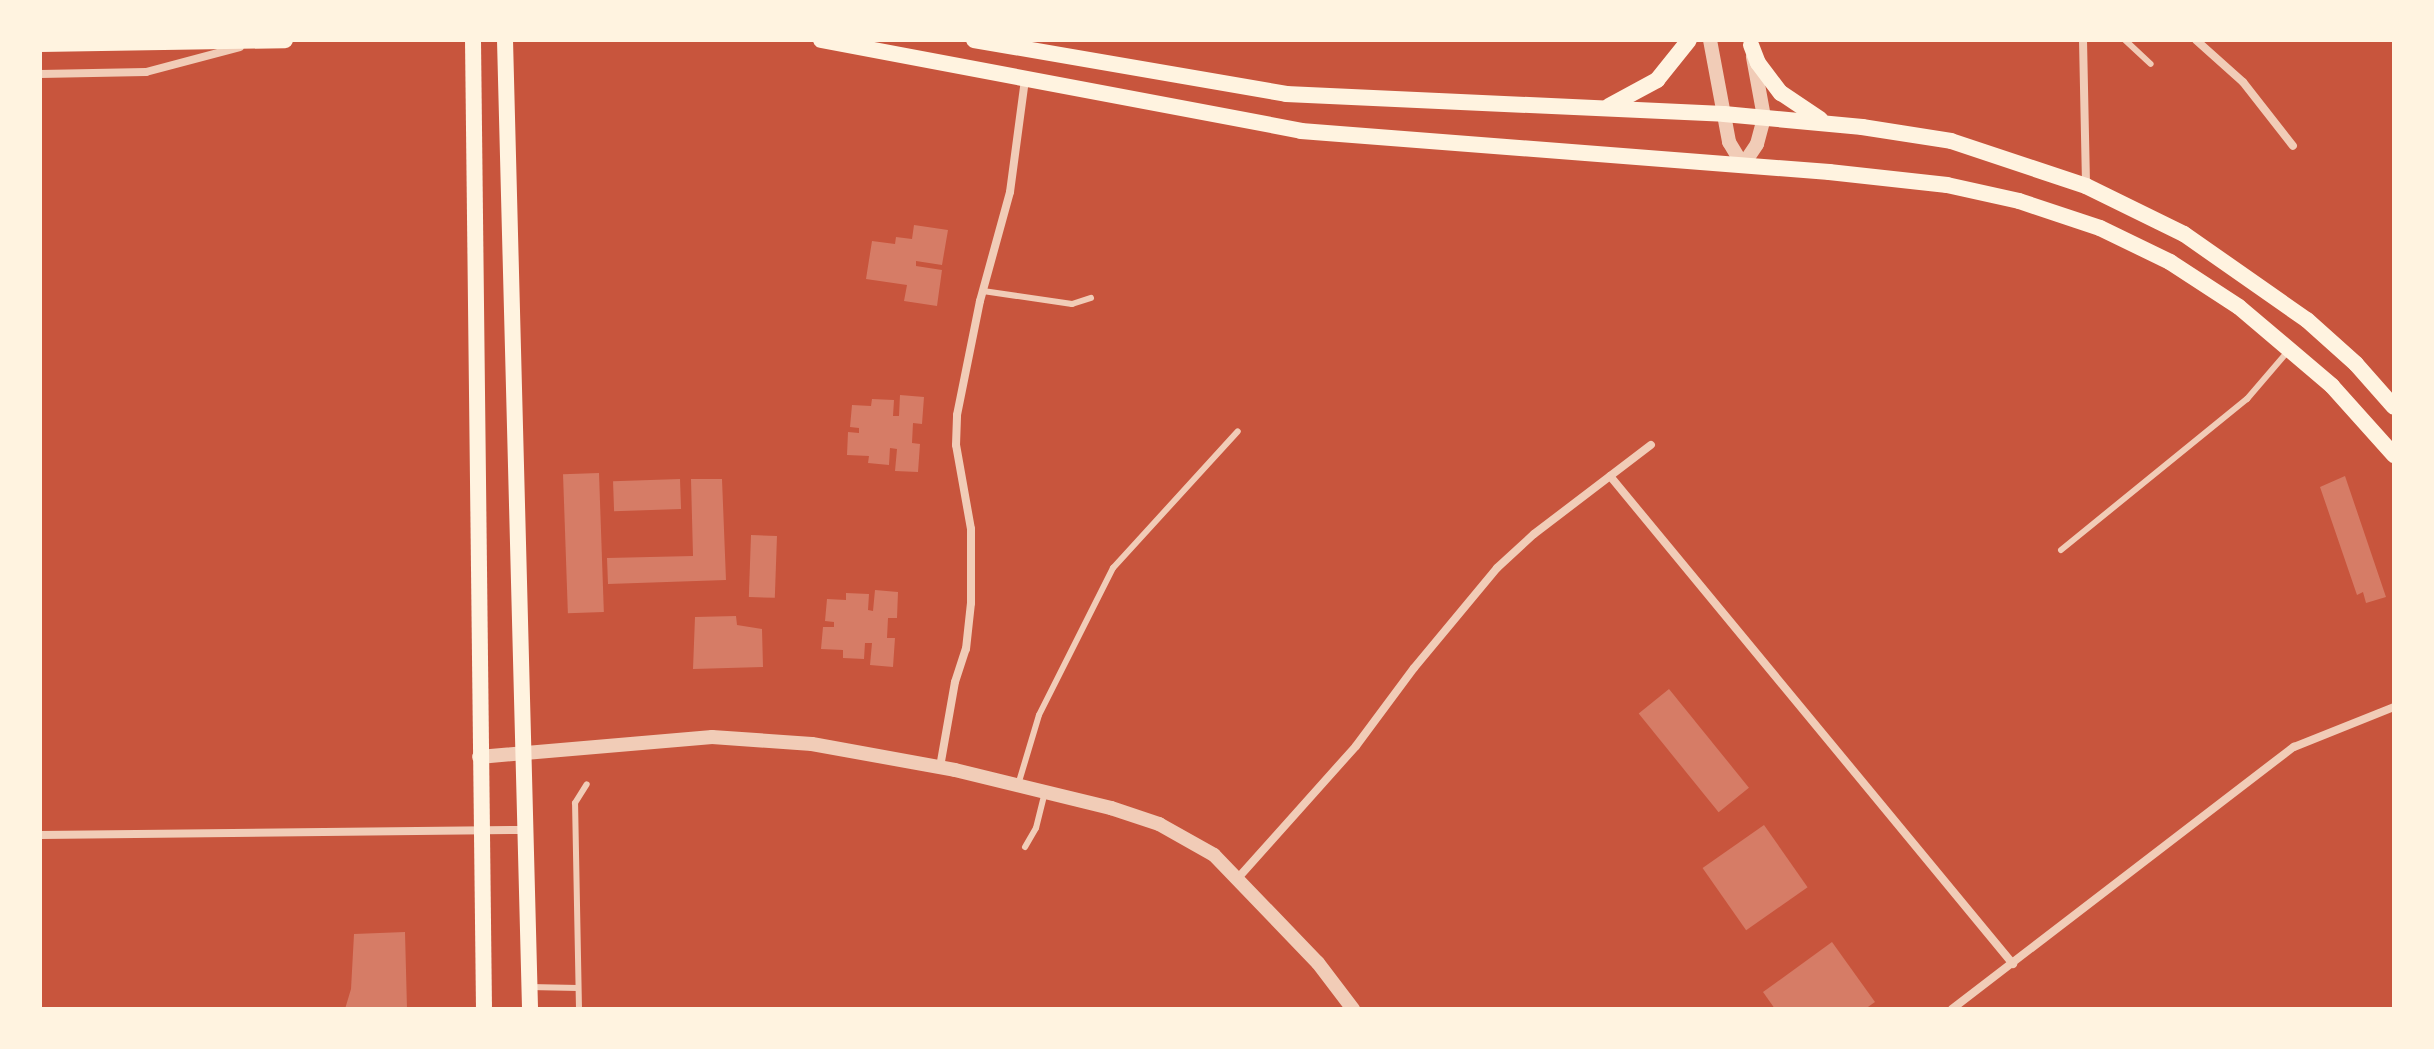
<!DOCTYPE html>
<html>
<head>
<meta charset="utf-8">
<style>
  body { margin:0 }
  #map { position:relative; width:2434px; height:1049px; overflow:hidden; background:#c8553d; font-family:"Exo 2",sans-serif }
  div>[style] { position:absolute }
  .building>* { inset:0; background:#d67c66; transform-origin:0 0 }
  .service>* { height:6px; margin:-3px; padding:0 3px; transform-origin:3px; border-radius:3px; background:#f1ccb7 }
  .minor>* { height:8px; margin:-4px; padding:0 4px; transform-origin:4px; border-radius:4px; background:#f1ccb7 }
  .tertiary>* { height:14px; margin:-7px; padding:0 7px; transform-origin:7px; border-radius:7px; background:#f1ccb7 }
  .secondary>* { height:16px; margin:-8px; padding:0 8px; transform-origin:8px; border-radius:8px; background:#fff3e0 }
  span { translate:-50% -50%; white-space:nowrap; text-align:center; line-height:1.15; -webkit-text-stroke:8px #fff3e0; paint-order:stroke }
  .frame { position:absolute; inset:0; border:42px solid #fff3e0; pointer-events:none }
</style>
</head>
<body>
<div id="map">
  <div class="building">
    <i style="clip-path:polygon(914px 225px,948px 230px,942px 265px,916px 261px,916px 266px,942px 270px,937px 306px,904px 301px,907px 285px,866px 279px,872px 241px,895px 244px,896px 237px,912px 239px)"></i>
    <i style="clip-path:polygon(900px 395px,924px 397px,922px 424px,913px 423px,912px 443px,920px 444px,918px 472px,895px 471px,897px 449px,890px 448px,889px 465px,868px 463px,869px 456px,847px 455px,848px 432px,859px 433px,859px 428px,850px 427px,852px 405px,871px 406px,872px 399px,894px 400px,893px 416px,899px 416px)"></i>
    <i style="left:599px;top:473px;width:139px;height:36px;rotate:88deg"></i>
    <i style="clip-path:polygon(2345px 476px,2386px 597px,2366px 603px,2363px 592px,2357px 595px,2320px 487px)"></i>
    <i style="left:680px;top:479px;width:30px;height:67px;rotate:88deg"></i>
    <i style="clip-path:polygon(691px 479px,722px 479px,726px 580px,608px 584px,607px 558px,693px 556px)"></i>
    <i style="left:751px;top:535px;width:26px;height:62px;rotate:2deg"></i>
    <i style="clip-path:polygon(875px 590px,898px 592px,897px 618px,888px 618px,887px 638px,895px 638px,893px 667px,870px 665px,872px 643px,865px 643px,864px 659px,843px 658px,843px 650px,821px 649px,823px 627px,834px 627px,834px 622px,825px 621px,827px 599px,846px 600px,846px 593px,869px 594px,868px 610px,873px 611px)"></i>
    <i style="clip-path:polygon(736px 616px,737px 625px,762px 629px,763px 667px,693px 669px,695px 617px)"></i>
    <i style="left:1669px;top:689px;width:127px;height:39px;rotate:51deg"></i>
    <i style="left:1764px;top:825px;width:76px;height:75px;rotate:55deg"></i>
    <i style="clip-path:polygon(405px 932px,407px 1009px,345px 1009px,351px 989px,354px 934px)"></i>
    <i style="clip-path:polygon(1832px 942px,1875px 1002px,1865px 1009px,1775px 1009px,1763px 992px)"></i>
  </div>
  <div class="service">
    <i style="left:2125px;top:40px;width:35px;rotate:43deg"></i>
    <i style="left:983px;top:291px;width:90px;rotate:8.3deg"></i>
    <i style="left:1072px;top:304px;width:20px;rotate:-18deg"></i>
    <i style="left:2061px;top:550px;width:240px;rotate:-39.1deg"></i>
    <i style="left:2247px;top:399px;width:65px;rotate:-49.4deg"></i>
    <i style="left:1018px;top:785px;width:73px;rotate:-73.3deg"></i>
    <i style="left:1039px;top:715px;width:165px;rotate:-63.3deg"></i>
    <i style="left:1113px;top:568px;width:185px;rotate:-47.6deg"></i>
    <i style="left:1025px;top:847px;width:22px;rotate:-60deg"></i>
    <i style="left:1036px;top:828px;width:37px;rotate:-76deg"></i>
    <i style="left:530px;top:987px;width:48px;rotate:1.2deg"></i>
    <i style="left:579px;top:1009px;width:206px;rotate:-91.1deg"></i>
    <i style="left:575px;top:803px;width:22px;rotate:-58deg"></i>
  </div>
  <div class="minor">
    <i style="left:2083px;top:40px;width:145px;rotate:88.8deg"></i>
    <i style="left:2196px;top:40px;width:63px;rotate:41.8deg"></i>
    <i style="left:2243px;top:82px;width:81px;rotate:52deg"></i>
    <i style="left:40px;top:74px;width:106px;rotate:-1.1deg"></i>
    <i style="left:146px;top:72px;width:97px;rotate:-14.9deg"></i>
    <i style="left:1610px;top:476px;width:633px;rotate:50.45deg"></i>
    <i style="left:940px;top:767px;width:86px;rotate:-80deg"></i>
    <i style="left:955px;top:682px;width:35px;rotate:-72deg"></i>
    <i style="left:966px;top:649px;width:46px;rotate:-83.8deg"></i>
    <i style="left:971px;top:603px;width:74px;rotate:-90deg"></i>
    <i style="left:971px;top:529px;width:85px;rotate:-100.1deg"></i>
    <i style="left:956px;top:445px;width:30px;rotate:-88deg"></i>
    <i style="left:957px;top:415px;width:116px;rotate:-78.6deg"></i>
    <i style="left:980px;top:301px;width:113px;rotate:-74.6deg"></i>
    <i style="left:1010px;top:192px;width:114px;rotate:-82.4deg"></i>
    <i style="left:40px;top:835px;width:484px;rotate:-0.6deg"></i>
    <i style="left:1238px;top:878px;width:177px;rotate:-48.2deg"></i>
    <i style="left:1356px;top:746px;width:97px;rotate:-53.4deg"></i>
    <i style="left:1414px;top:668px;width:130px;rotate:-50.3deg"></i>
    <i style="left:1497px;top:568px;width:50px;rotate:-42.6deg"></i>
    <i style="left:1534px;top:534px;width:147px;rotate:-37.3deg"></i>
    <i style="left:1952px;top:1009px;width:431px;rotate:-37.5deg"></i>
    <i style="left:2294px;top:747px;width:108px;rotate:-21.8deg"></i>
  </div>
  <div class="tertiary">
    <i style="left:1710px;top:40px;width:104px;rotate:79.4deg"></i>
    <i style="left:1729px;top:142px;width:27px;rotate:59deg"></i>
    <i style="left:1743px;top:165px;width:25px;rotate:-56deg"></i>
    <i style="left:1757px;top:144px;width:28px;rotate:-75deg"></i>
    <i style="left:1764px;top:117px;width:61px;rotate:-100.4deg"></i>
    <i style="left:479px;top:757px;width:234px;rotate:-4.9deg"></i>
    <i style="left:712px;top:737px;width:100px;rotate:4deg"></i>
    <i style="left:812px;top:744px;width:145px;rotate:10.3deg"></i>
    <i style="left:955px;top:770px;width:161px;rotate:13.7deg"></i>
    <i style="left:1111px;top:808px;width:51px;rotate:18.4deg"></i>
    <i style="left:1159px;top:824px;width:63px;rotate:29.4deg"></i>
    <i style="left:1214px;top:855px;width:150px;rotate:46.1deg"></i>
    <i style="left:1318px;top:963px;width:58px;rotate:52.7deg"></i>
  </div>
  <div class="secondary">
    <i style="left:473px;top:40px;width:969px;rotate:89.35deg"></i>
    <i style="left:505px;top:40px;width:969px;rotate:88.52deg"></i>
    <i style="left:821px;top:40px;width:489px;rotate:10.7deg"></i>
    <i style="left:1301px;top:131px;width:530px;rotate:4.44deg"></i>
    <i style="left:1829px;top:172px;width:119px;rotate:6.3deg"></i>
    <i style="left:1947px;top:185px;width:74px;rotate:12.5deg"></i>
    <i style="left:2019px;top:201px;width:85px;rotate:18.4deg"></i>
    <i style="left:2100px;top:228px;width:78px;rotate:25.9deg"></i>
    <i style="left:2170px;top:262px;width:82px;rotate:33.1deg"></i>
    <i style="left:2239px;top:307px;width:122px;rotate:40.3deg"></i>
    <i style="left:2332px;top:386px;width:93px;rotate:48.1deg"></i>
    <i style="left:974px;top:40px;width:317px;rotate:9.8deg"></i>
    <i style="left:1286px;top:94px;width:438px;rotate:2.6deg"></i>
    <i style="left:1724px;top:114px;width:139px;rotate:5.4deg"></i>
    <i style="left:1862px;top:127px;width:90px;rotate:8.9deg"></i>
    <i style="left:1951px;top:141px;width:142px;rotate:18.4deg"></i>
    <i style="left:2086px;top:186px;width:109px;rotate:26.1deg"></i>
    <i style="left:2184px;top:234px;width:150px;rotate:35deg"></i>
    <i style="left:2307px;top:320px;width:66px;rotate:41.9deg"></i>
    <i style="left:2356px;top:364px;width:57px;rotate:48.5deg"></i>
    <i style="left:40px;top:44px;width:245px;rotate:-0.9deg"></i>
    <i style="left:1751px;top:45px;width:19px;rotate:69deg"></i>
    <i style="left:1758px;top:63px;width:38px;rotate:53deg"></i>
    <i style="left:1781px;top:93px;width:47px;rotate:33.7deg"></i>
    <i style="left:1609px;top:106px;width:55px;rotate:-28.4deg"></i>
    <i style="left:1657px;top:80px;width:51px;rotate:-51.3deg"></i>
  </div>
  <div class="frame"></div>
</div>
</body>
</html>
